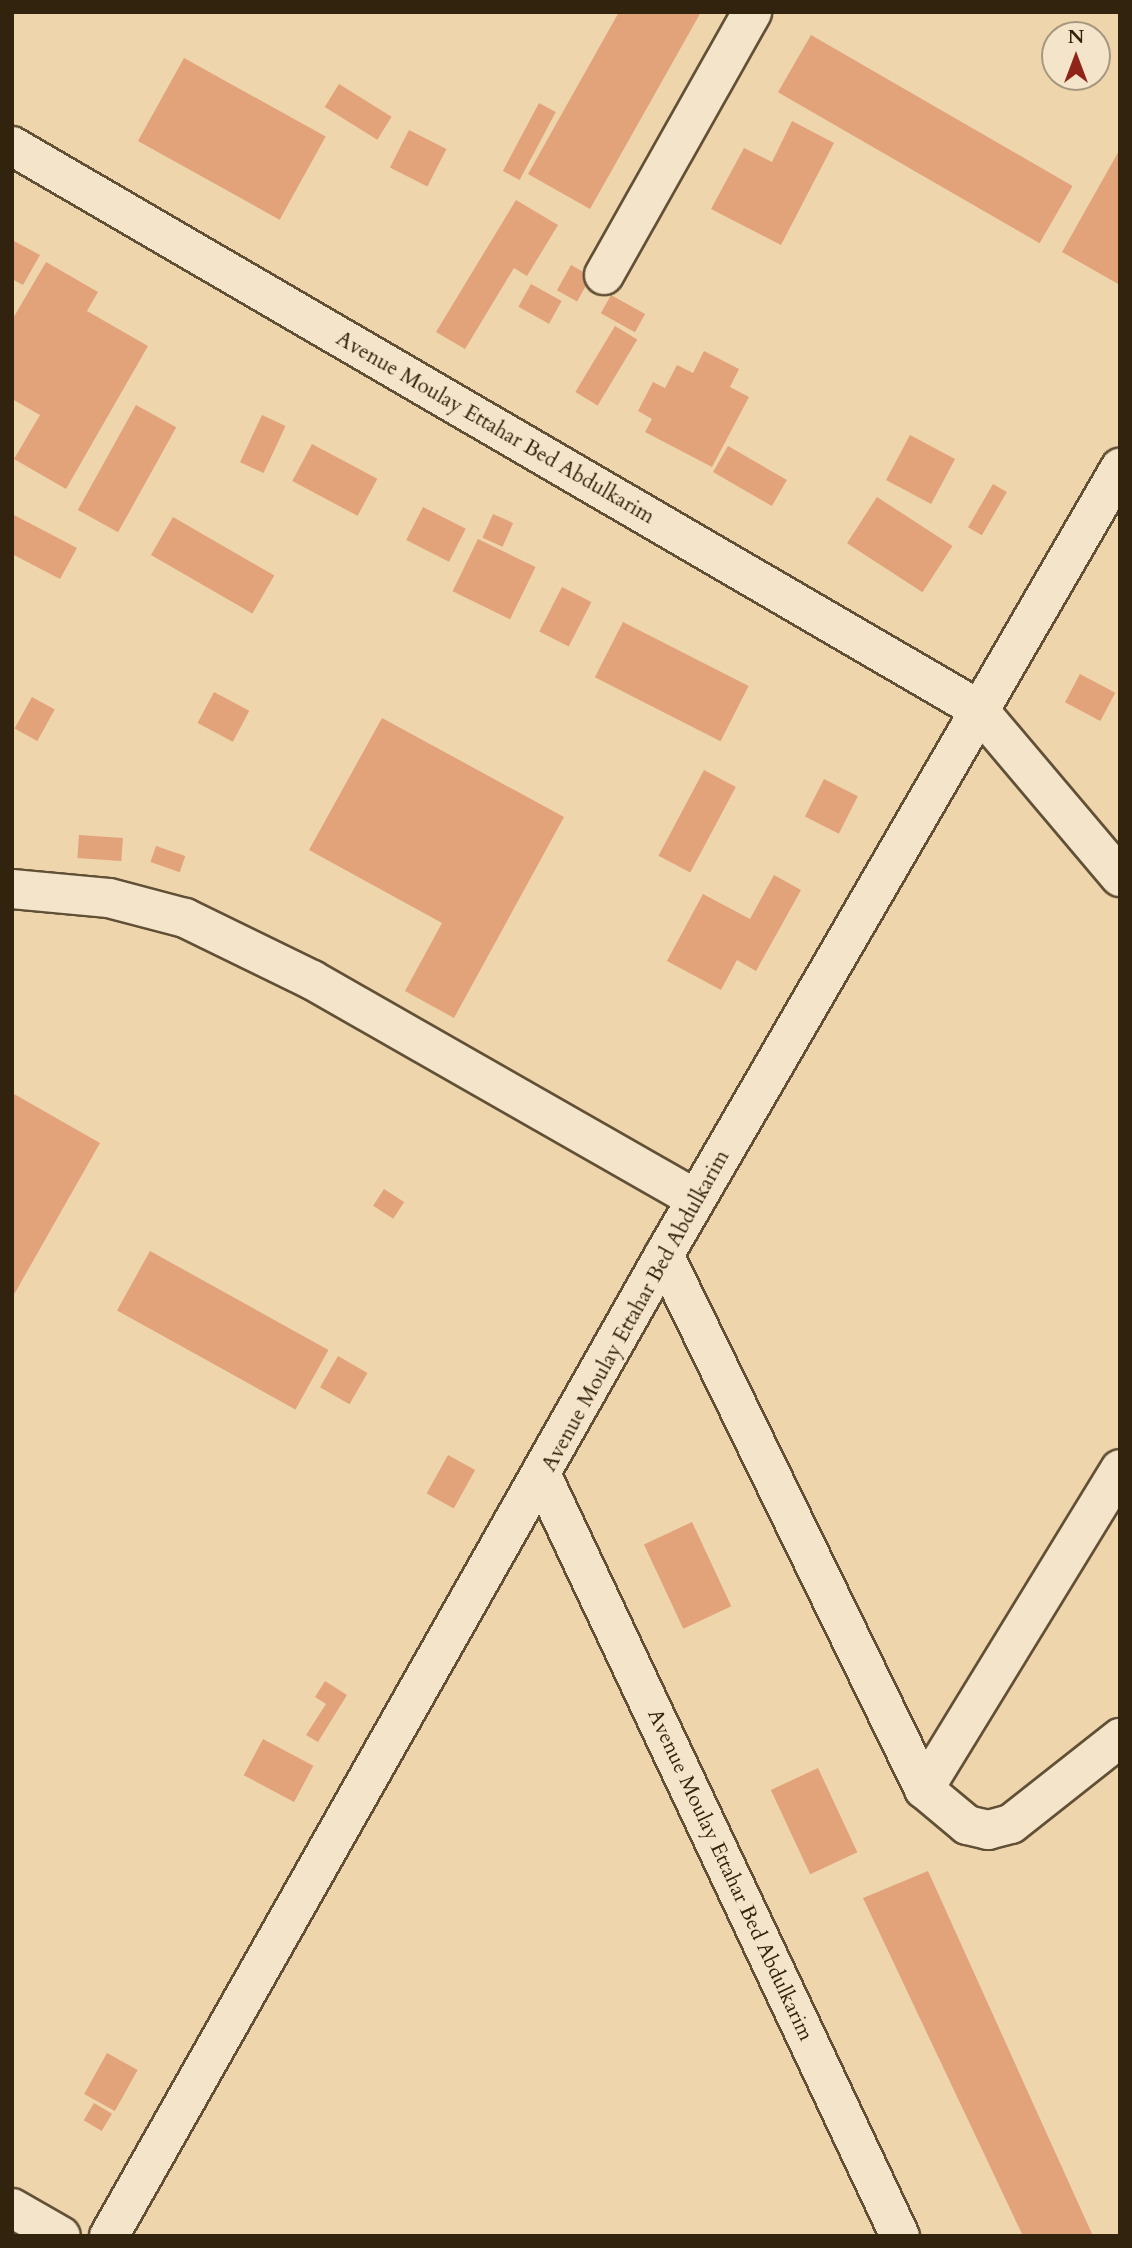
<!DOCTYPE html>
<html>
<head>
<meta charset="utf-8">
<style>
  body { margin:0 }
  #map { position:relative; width:1132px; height:2248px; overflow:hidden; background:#eed5ac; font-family:Cardo,serif }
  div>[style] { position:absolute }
  .building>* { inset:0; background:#e2a37b; transform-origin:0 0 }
  .roads { filter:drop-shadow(2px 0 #615036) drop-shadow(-2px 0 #615036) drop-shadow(0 2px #615036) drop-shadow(0 -2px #615036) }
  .minor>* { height:38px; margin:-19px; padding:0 19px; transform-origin:19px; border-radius:19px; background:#f4e4c9 }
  span { translate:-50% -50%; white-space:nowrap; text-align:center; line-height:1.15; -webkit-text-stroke:5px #f4e4c9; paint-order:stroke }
  .street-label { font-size:21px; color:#32230e }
  .frame { position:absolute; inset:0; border:14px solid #32230e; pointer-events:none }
  .north { position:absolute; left:1041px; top:21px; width:70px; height:70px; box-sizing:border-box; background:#f4e4c9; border:2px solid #a6977e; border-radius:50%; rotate:0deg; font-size:19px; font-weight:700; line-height:28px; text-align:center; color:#32230e }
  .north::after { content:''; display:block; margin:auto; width:24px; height:32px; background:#8f2418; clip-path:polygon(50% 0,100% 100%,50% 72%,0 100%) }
</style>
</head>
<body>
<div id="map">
  <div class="building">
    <i style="clip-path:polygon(619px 12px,701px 12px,590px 209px,528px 174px)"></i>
    <i style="left:811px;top:35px;width:302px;height:66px;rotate:30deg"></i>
    <i style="left:184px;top:58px;width:162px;height:95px;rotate:29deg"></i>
    <i style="left:339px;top:84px;width:62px;height:27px;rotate:32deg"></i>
    <i style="left:539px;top:103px;width:19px;height:77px;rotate:28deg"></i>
    <i style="clip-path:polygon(792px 121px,834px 143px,781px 245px,711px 209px,744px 148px,772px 162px)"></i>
    <i style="left:409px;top:130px;width:42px;height:42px;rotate:27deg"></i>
    <i style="clip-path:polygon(1120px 149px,1120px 285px,1062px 252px)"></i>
    <i style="clip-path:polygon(516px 200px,558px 225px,527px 276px,514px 268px,465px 349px,436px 332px)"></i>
    <i style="clip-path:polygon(12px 240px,40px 255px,23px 285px,12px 279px)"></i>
    <i style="clip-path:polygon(46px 262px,98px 292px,87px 311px,148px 346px,66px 489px,14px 459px,40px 415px,12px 399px,12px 320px)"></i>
    <i style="left:571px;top:265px;width:23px;height:29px;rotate:29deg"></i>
    <i style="left:531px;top:284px;width:35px;height:26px;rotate:29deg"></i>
    <i style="left:611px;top:295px;width:39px;height:21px;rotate:29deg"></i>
    <i style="left:615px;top:326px;width:26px;height:77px;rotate:31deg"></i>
    <i style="clip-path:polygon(704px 351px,739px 369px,730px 387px,749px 397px,712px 467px,645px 432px,652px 419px,638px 411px,653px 382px,665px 388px,677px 365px,693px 373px)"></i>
    <i style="left:136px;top:405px;width:46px;height:120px;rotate:29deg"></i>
    <i style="left:262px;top:415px;width:26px;height:52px;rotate:25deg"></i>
    <i style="left:910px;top:435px;width:51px;height:51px;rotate:28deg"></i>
    <i style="left:312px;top:444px;width:74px;height:42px;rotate:28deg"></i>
    <i style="left:728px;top:446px;width:68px;height:30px;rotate:30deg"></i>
    <i style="left:993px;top:484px;width:16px;height:50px;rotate:30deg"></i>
    <i style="left:877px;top:497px;width:90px;height:55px;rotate:33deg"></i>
    <i style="left:423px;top:507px;width:48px;height:37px;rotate:27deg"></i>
    <i style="clip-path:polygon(12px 514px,77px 548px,60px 579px,12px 554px)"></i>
    <i style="left:493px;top:514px;width:22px;height:26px;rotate:24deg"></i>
    <i style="left:173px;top:517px;width:117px;height:44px;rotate:30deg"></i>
    <i style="left:478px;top:539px;width:64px;height:58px;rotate:26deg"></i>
    <i style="left:562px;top:587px;width:33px;height:50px;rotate:27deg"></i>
    <i style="left:623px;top:622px;width:141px;height:62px;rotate:27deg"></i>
    <i style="left:1080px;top:674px;width:40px;height:32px;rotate:28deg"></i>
    <i style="left:214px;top:692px;width:40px;height:35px;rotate:28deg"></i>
    <i style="left:32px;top:697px;width:26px;height:36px;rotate:29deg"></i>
    <i style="clip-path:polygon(382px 718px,564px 817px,454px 1018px,405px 991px,442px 923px,309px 850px)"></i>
    <i style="left:704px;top:770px;width:36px;height:97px;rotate:28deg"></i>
    <i style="left:824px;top:779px;width:38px;height:42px;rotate:27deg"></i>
    <i style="left:79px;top:835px;width:44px;height:23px;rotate:4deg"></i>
    <i style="left:156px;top:846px;width:31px;height:17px;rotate:19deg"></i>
    <i style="clip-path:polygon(774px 875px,801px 890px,756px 971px,737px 960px,721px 990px,667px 961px,703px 894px,750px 919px)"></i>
    <i style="clip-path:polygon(14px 1094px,100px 1143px,12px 1298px,12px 1097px)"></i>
    <i style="left:384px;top:1189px;width:24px;height:20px;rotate:33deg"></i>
    <i style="left:150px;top:1251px;width:204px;height:68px;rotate:29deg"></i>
    <i style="left:338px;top:1356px;width:34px;height:36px;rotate:30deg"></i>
    <i style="left:448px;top:1455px;width:31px;height:44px;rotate:29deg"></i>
    <i style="left:692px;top:1522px;width:93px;height:53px;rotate:65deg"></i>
    <i style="clip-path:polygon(325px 1681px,347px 1695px,318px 1742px,306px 1735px,326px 1704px,315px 1697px)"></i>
    <i style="left:263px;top:1739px;width:57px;height:41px;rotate:28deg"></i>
    <i style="left:818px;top:1768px;width:93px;height:52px;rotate:65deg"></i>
    <i style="clip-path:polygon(928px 1871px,1093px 2236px,1023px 2236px,863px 1898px)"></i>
    <i style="left:107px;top:2053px;width:35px;height:47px;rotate:29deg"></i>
    <i style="left:94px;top:2103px;width:21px;height:20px;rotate:31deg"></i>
  </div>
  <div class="roads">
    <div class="minor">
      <i style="left:12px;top:146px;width:1118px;rotate:30.23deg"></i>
      <i style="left:978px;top:709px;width:220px;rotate:49.8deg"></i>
      <i style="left:604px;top:275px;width:302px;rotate:-60.6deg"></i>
      <i style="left:12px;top:889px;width:97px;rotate:5.3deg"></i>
      <i style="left:109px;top:898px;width:79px;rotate:14.7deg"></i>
      <i style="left:185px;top:918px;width:141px;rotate:26deg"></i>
      <i style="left:312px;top:980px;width:442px;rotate:29.7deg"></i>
      <i style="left:664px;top:1255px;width:594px;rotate:64.04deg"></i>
      <i style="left:924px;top:1789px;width:56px;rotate:39.9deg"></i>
      <i style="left:967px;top:1825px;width:22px;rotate:13deg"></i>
      <i style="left:988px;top:1830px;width:24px;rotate:-15deg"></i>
      <i style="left:1011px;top:1824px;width:139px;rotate:-38.3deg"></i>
      <i style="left:542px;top:1476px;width:840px;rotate:64.78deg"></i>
      <i style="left:924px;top:1789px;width:375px;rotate:-58.5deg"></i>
      <i style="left:12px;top:2208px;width:56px;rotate:29.7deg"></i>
      <i style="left:109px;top:2236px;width:1127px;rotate:-60.5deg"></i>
      <i style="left:664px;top:1255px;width:910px;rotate:-59.91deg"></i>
    </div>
  </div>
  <div class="street-label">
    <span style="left:495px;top:428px;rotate:30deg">Avenue Moulay Ettahar Bed Abdulkarim</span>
    <span style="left:636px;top:1311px;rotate:-61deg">Avenue Moulay Ettahar Bed Abdulkarim</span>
    <span style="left:730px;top:1875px;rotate:65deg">Avenue Moulay Ettahar Bed Abdulkarim</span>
  </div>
  <div class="frame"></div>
  <div class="north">N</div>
</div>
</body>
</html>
